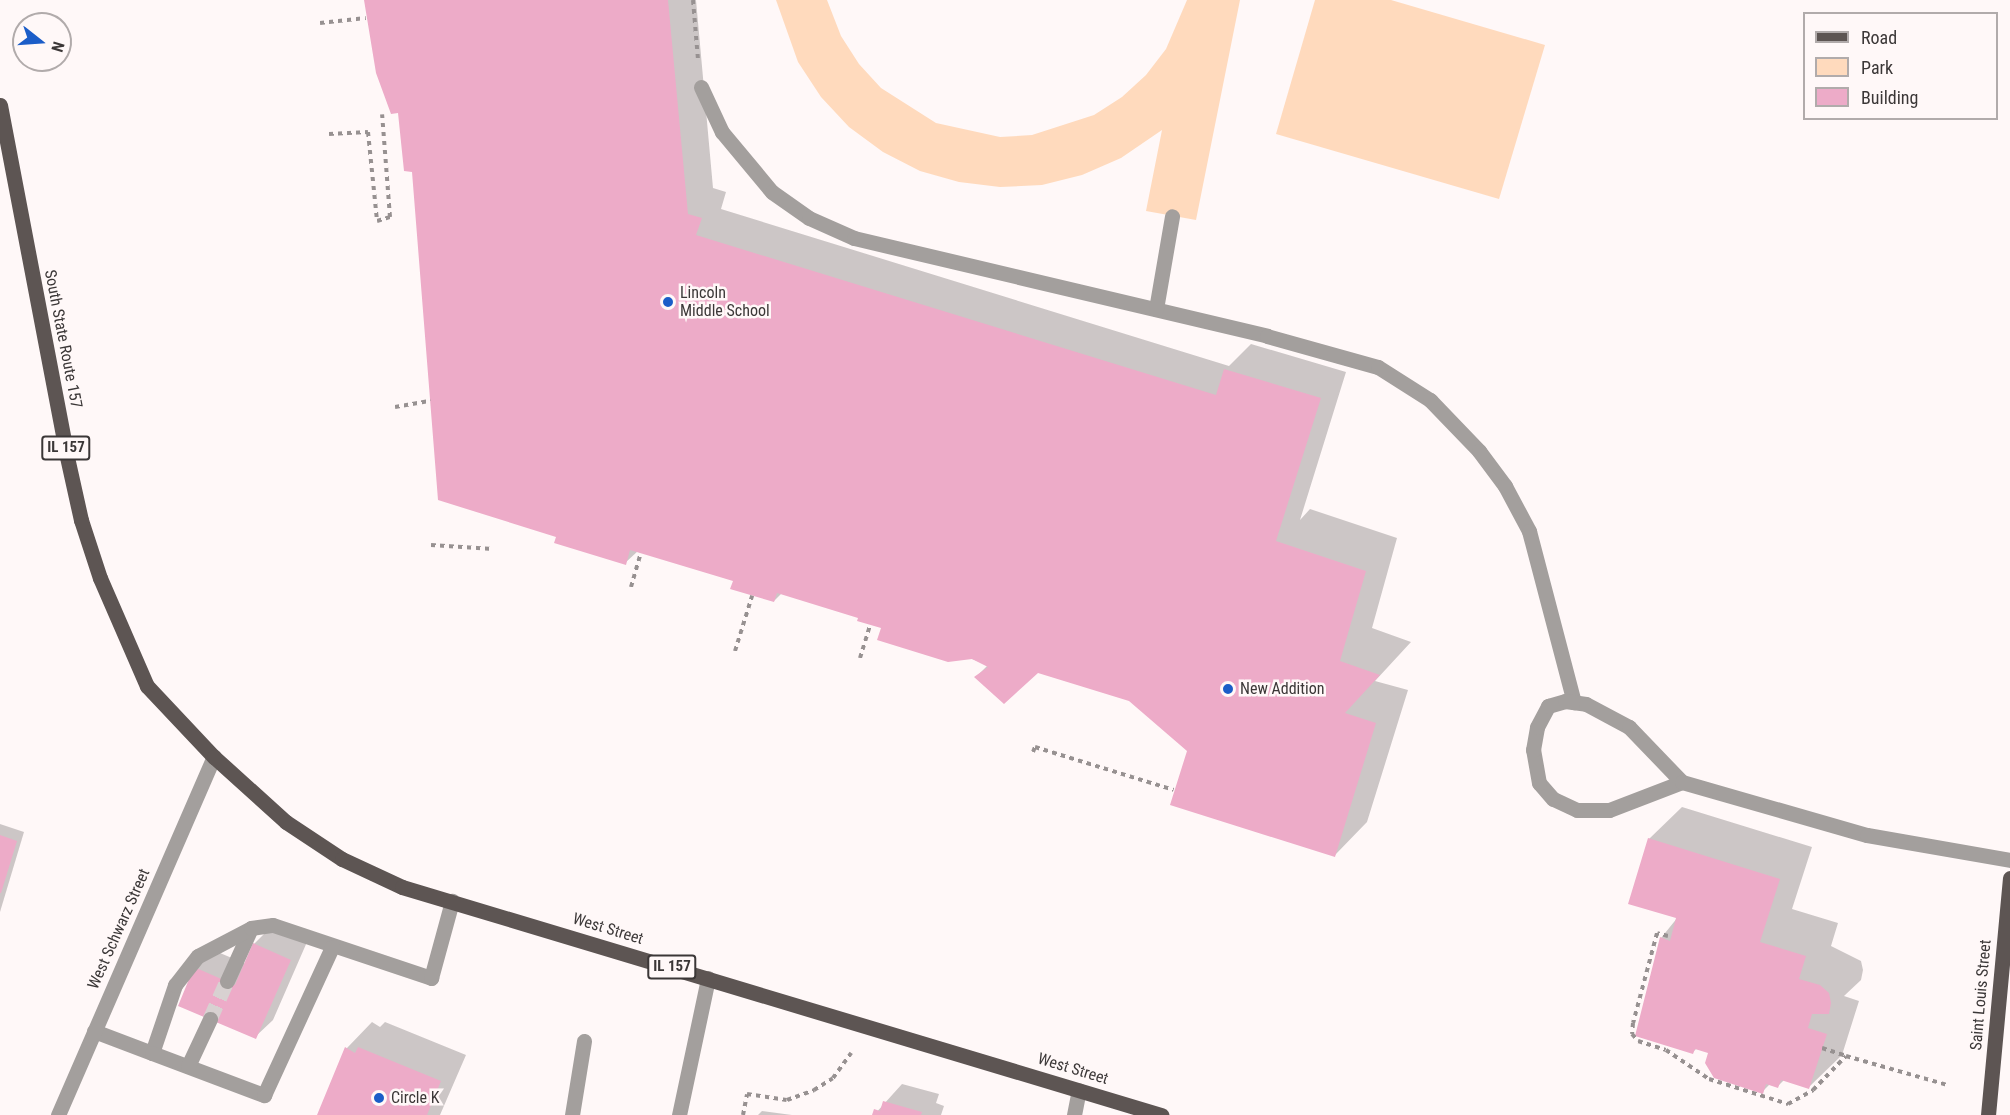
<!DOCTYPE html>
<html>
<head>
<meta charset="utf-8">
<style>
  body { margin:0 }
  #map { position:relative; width:2010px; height:1115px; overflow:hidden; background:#fff8f8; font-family:"Roboto Condensed",sans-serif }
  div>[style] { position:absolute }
  .green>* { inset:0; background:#ffdabd }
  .shadow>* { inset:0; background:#0003 }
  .building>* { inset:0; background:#edabc8 }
  .minor-tunnel>* { height:15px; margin-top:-7.5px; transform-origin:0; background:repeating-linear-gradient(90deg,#d8d1d1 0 15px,transparent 0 23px) }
  .path>* { height:4px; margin-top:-2px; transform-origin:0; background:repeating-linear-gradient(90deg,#979191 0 4.5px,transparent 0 9px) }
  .minor>* { height:15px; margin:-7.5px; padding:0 7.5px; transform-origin:7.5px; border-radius:7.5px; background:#a39f9d }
  .major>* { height:15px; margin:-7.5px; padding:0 7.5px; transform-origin:7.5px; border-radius:7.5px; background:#5d5553 }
  .dots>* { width:16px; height:16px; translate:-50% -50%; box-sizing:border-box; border:3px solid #fff8f8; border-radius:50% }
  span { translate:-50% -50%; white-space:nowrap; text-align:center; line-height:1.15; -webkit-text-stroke:5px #fff8f8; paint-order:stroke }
  .shield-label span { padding:2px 4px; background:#fff8f8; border:2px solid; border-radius:4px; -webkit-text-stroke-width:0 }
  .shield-label { font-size:15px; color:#3b3737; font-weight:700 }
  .poi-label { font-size:16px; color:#3b3737 }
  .left { translate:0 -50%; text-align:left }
  .street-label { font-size:16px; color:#3b3737 }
  .legend { position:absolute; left:1803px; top:12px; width:195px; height:108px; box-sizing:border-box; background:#fff8f8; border:2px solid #b1abab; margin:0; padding:8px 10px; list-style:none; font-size:18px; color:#3b3737 }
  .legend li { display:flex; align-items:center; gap:12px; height:30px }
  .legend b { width:30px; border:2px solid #b1abab }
  .north { position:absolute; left:12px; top:12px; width:60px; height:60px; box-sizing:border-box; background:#fff8f8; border:2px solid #b1abab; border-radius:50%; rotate:107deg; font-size:16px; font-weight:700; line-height:24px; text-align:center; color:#3b3737 }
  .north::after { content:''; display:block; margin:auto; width:21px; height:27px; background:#1b5dc8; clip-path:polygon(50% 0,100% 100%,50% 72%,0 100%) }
</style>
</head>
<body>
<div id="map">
  <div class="green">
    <i style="clip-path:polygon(776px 0,827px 0,841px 36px,859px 64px,881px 88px,936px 123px,1000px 137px,1032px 135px,1094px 115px,1122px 97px,1146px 75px,1166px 49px,1187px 0,1240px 0,1196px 220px,1146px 211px,1162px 130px,1121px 158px,1082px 175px,1042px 185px,1000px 187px,959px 182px,920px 171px,883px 152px,849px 127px,821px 97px,798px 62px)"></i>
    <i style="clip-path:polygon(1315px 0,1391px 0,1545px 45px,1499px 199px,1276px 134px)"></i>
  </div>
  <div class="shadow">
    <i style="clip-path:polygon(365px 0,696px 0,713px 188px,726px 192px,721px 209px,1229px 366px,1251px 344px,1346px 372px,1300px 520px,1310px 509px,1397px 538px,1372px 628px,1411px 642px,1375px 681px,1408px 690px,1367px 822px,1335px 855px,1189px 750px,1130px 700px,1038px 671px,977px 676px,988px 665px,860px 617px,782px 593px,774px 601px,735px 580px,638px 551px,625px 563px,558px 536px,413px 171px,400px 111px)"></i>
    <i style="clip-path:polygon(1682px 807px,1812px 847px,1792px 909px,1838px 923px,1831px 946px,1861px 961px,1863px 970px,1861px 980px,1844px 996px,1859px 1001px,1842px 1055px,1809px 1087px,1785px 1079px,1778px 1086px,1770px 1084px,1762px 1092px,1710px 1052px,1697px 1048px,1693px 1052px,1661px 938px,1678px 917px,1649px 839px)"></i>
    <i style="clip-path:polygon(0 824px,24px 832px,0 912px)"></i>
    <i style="clip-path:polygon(272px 926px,307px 942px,273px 1020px,255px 1037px,196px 968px,213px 950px,246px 964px,254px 944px)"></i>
    <i style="clip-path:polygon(372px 1022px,380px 1027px,385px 1022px,466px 1055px,440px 1115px,319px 1115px,347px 1048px)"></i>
    <i style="clip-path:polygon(902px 1084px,939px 1094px,936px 1103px,944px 1106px,941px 1115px,874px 1115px)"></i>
    <i style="clip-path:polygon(762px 1111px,792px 1115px,758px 1115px)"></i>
  </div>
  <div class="building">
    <i style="clip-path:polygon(364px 0,668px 0,688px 214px,702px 218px,696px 235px,1216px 395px,1224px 369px,1321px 398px,1276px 541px,1366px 571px,1340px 661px,1380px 675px,1345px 713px,1376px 723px,1335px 857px,1170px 805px,1187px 751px,1129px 701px,1038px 673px,1004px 704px,974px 677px,988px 667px,972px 659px,948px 662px,877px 640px,881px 628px,857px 621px,858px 618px,777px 593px,774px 602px,730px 589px,733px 581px,630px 550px,626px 565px,554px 543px,556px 537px,438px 500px,412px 172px,404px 171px,398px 113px,391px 114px,376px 73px)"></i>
    <i style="clip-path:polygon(0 835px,17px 841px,1px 893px,0 893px)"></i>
    <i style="clip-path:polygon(1648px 838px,1780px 879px,1760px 942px,1806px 956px,1799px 979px,1820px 985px,1829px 993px,1831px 1003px,1829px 1014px,1812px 1014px,1808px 1028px,1827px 1034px,1809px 1089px,1781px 1080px,1778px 1088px,1766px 1084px,1763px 1094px,1714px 1078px,1705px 1063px,1708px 1053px,1695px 1049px,1693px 1054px,1635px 1036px,1660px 937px,1670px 941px,1676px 918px,1628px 904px)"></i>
    <i style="clip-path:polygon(253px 943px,291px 960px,256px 1039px,178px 1006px,194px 967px,235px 985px)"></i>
    <i style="clip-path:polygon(345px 1047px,355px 1053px,358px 1047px,441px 1081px,427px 1115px,317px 1115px)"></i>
    <i style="clip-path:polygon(883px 1101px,922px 1112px,921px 1115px,872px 1115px,874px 1109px,880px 1111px)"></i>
  </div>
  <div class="minor-tunnel">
    <i style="left:210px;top:1019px;width:42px;rotate:-65.9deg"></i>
  </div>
  <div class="path">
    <i style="left:693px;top:0;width:59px;rotate:85.2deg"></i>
    <i style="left:320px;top:23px;width:46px;rotate:-6.2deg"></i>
    <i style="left:329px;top:134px;width:39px;rotate:-3deg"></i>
    <i style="left:368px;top:132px;width:89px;rotate:84.2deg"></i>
    <i style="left:377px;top:221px;width:14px;rotate:-17deg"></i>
    <i style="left:390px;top:217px;width:103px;rotate:-94.4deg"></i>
    <i style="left:395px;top:407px;width:36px;rotate:-10deg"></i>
    <i style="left:431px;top:545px;width:62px;rotate:3.7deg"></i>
    <i style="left:631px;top:587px;width:35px;rotate:-74deg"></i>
    <i style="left:735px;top:651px;width:58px;rotate:-72.8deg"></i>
    <i style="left:860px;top:658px;width:34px;rotate:-73deg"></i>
    <i style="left:1033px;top:752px;width:5px;rotate:-68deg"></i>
    <i style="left:1035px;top:747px;width:145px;rotate:17.2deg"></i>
    <i style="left:1668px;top:936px;width:11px;rotate:-165deg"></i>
    <i style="left:1657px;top:933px;width:93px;rotate:104.9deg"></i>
    <i style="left:1633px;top:1023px;width:11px;rotate:95deg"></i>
    <i style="left:1632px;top:1034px;width:9px;rotate:49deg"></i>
    <i style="left:1638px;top:1041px;width:29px;rotate:18deg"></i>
    <i style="left:1666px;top:1050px;width:52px;rotate:34deg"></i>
    <i style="left:1709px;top:1079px;width:83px;rotate:17.6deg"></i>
    <i style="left:1788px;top:1104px;width:29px;rotate:-29deg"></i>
    <i style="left:1813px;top:1090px;width:47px;rotate:-45.9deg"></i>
    <i style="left:1846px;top:1056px;width:105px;rotate:16deg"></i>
    <i style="left:1822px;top:1048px;width:25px;rotate:18deg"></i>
    <i style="left:743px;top:1115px;width:21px;rotate:-79deg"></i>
    <i style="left:747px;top:1094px;width:40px;rotate:8.5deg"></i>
    <i style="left:787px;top:1100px;width:29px;rotate:-20deg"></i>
    <i style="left:814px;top:1090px;width:22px;rotate:-32deg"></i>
    <i style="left:833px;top:1078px;width:31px;rotate:-54deg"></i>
  </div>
  <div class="minor">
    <i style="left:701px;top:87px;width:50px;rotate:65deg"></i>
    <i style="left:722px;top:132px;width:78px;rotate:50.2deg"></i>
    <i style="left:772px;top:192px;width:45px;rotate:35.1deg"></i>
    <i style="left:809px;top:218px;width:49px;rotate:24deg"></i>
    <i style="left:854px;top:238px;width:424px;rotate:13.3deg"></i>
    <i style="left:1267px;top:336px;width:115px;rotate:15.6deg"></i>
    <i style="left:1378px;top:367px;width:62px;rotate:32.4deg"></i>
    <i style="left:1430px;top:400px;width:71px;rotate:46.1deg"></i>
    <i style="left:1479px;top:451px;width:44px;rotate:53.4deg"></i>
    <i style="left:1505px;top:486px;width:51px;rotate:61.9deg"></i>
    <i style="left:1529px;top:531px;width:177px;rotate:75.3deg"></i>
    <i style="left:1156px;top:309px;width:94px;rotate:-80.2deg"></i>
    <i style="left:1682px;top:782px;width:78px;rotate:159deg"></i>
    <i style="left:1609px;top:810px;width:32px;rotate:180deg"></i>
    <i style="left:1577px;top:810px;width:26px;rotate:-155deg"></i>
    <i style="left:1553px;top:799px;width:21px;rotate:-131deg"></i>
    <i style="left:1539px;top:783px;width:34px;rotate:-100deg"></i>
    <i style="left:1533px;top:750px;width:23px;rotate:-80deg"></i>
    <i style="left:1537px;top:727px;width:24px;rotate:-62deg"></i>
    <i style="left:1548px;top:706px;width:18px;rotate:-16deg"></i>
    <i style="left:1565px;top:701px;width:21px;rotate:8deg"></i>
    <i style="left:1586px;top:704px;width:49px;rotate:28.1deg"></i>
    <i style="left:1629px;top:727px;width:76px;rotate:46.1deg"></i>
    <i style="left:1682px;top:782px;width:192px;rotate:16deg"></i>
    <i style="left:1867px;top:835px;width:145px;rotate:9.9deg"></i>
    <i style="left:227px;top:981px;width:58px;rotate:-65.6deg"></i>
    <i style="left:94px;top:1031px;width:62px;rotate:20.8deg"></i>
    <i style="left:152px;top:1053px;width:72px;rotate:-71.3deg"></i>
    <i style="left:175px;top:985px;width:37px;rotate:-52deg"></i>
    <i style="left:198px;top:956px;width:60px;rotate:-27.8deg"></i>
    <i style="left:251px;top:928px;width:22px;rotate:-8deg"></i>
    <i style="left:273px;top:925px;width:167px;rotate:18.5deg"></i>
    <i style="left:431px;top:978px;width:80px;rotate:-74.7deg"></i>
    <i style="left:152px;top:1053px;width:120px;rotate:20.6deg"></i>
    <i style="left:264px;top:1095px;width:163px;rotate:-65.3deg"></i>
    <i style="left:188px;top:1066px;width:52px;rotate:-64.9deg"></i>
    <i style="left:58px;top:1115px;width:391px;rotate:-66.5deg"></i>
    <i style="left:572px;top:1115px;width:75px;rotate:-80.8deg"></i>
    <i style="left:679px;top:1115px;width:140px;rotate:-78deg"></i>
    <i style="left:1074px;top:1115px;width:25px;rotate:-79deg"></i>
  </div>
  <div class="major">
    <i style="left:0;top:105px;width:358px;rotate:79.2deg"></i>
    <i style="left:67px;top:457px;width:65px;rotate:77.5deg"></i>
    <i style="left:81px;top:520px;width:61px;rotate:71.9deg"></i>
    <i style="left:100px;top:578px;width:118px;rotate:66.5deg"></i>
    <i style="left:147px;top:686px;width:98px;rotate:46.7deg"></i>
    <i style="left:214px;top:757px;width:97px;rotate:42.1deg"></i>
    <i style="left:286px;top:822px;width:67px;rotate:33.5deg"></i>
    <i style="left:342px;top:859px;width:66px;rotate:25deg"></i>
    <i style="left:402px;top:887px;width:793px;rotate:16.72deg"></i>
    <i style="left:1988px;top:1115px;width:238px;rotate:-84.7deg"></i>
  </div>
  <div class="dots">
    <i style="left:668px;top:302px;background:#1b5dc8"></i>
    <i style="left:1228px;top:689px;background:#1b5dc8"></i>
    <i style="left:379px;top:1098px;background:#1b5dc8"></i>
  </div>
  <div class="shield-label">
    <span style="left:66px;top:448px">IL 157</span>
    <span style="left:672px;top:967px">IL 157</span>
  </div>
  <div class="poi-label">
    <span class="left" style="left:680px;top:302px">Lincoln<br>Middle School</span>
    <span class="left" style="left:1240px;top:689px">New Addition</span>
    <span class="left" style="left:391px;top:1098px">Circle K</span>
  </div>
  <div class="street-label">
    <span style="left:63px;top:339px;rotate:79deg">South State Route 157</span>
    <span style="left:119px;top:929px;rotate:-66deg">West Schwarz Street</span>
    <span style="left:608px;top:929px;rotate:17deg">West Street</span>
    <span style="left:1981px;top:995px;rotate:-85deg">Saint Louis Street</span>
    <span style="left:1073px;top:1069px;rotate:17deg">West Street</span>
  </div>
  <ul class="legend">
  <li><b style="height:8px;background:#5d5553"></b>Road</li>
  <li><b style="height:16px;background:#ffdabd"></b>Park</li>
  <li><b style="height:16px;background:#edabc8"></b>Building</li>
  </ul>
  <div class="north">N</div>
</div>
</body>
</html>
